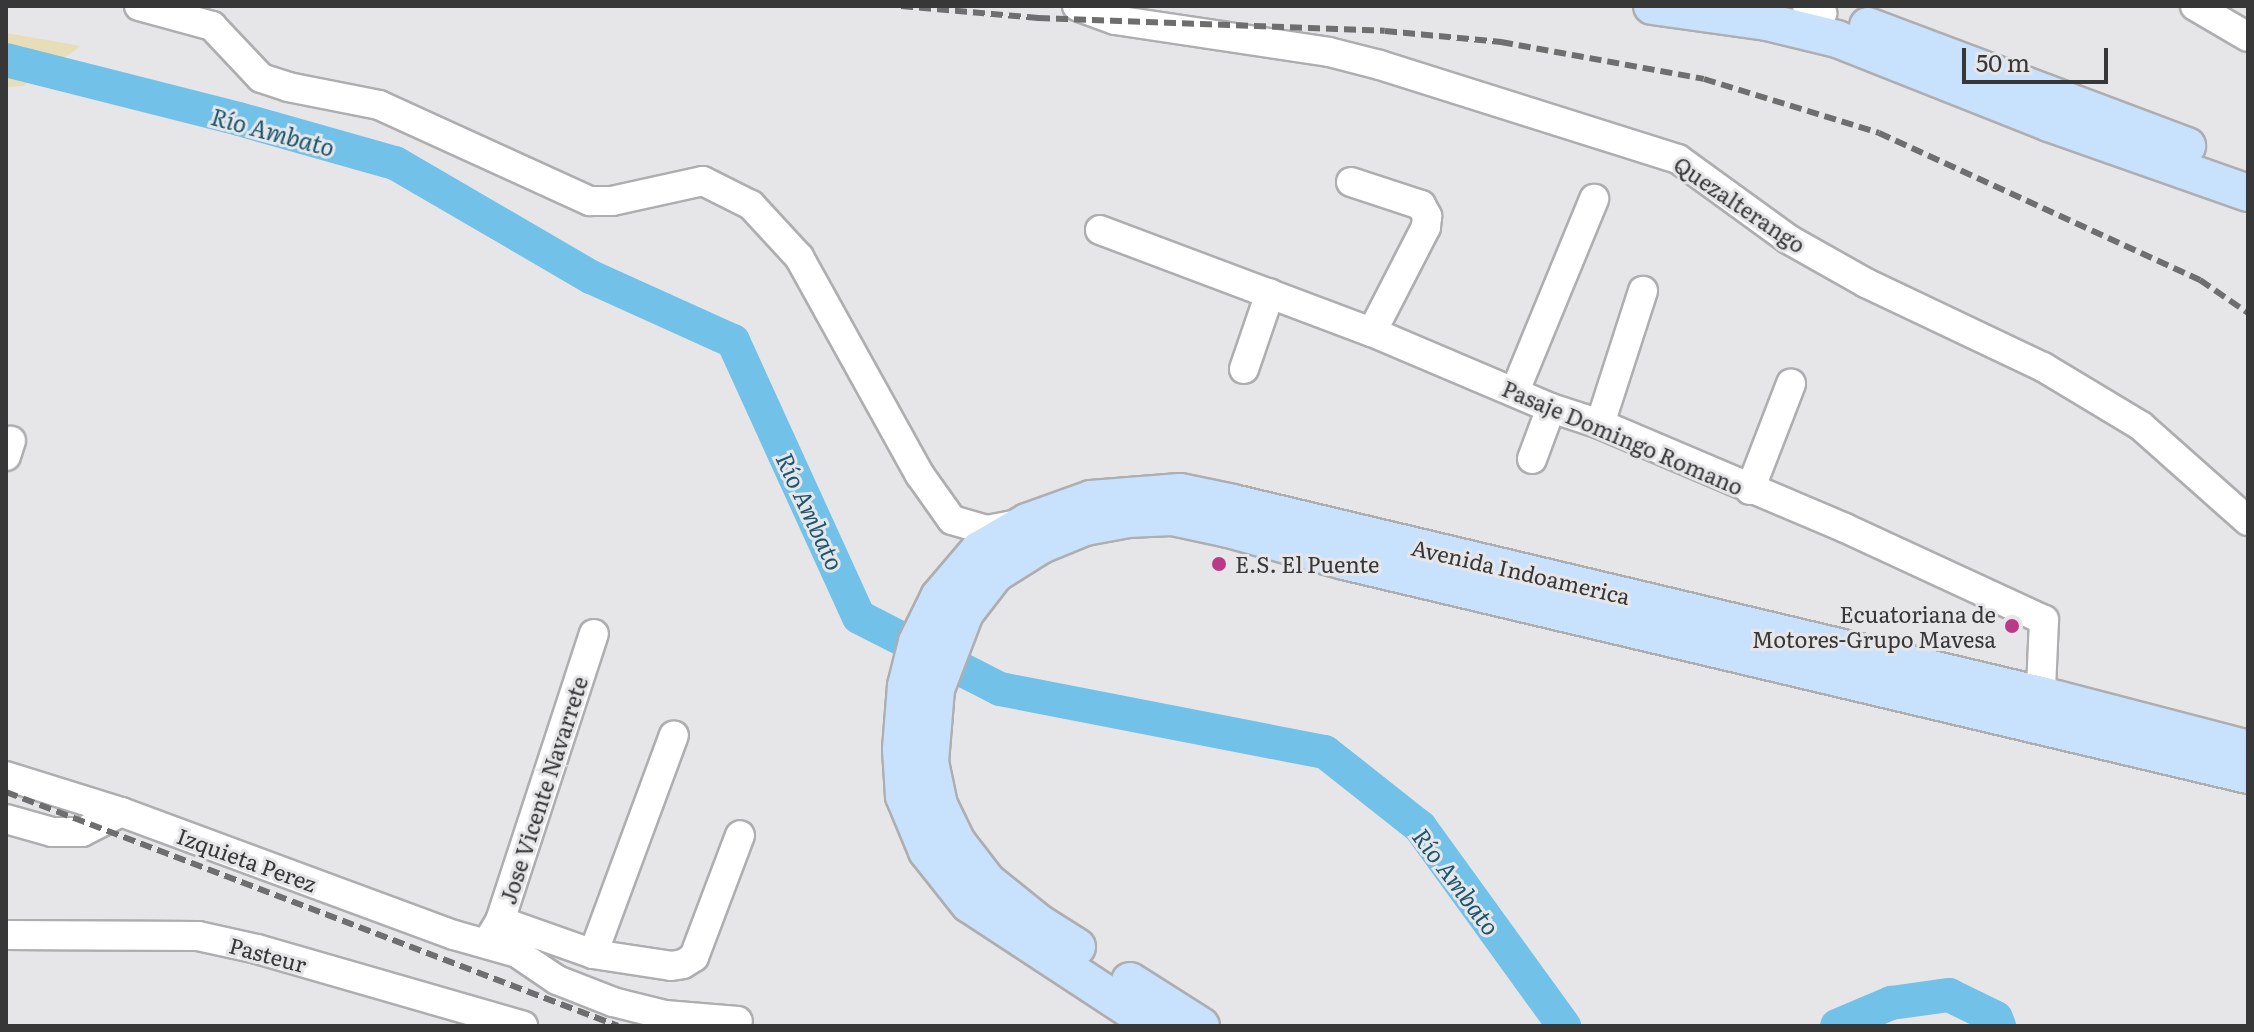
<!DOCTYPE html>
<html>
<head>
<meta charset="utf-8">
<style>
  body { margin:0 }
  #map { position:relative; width:2254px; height:1032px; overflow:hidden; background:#e6e6e8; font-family:Literata,serif }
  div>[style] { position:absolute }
  .sand>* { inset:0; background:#e7ddb8 }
  .river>* { height:34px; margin:-17px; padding:0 17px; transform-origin:17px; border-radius:17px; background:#72c1e9 }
  .roads { filter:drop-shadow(2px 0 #aeaeb0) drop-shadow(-2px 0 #aeaeb0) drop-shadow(0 2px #aeaeb0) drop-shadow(0 -2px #aeaeb0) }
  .minor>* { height:28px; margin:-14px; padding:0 14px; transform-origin:14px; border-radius:14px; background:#fff }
  .major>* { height:36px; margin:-18px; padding:0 18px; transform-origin:18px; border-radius:18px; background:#c8e2fd }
  .rail>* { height:6px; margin-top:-3px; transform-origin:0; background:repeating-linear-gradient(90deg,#6e6e6f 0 12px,transparent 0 18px) }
  .dots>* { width:22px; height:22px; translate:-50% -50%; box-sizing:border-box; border:4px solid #e6e6e8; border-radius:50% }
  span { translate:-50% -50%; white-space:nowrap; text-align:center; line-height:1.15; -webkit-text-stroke:6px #e6e6e8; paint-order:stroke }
  .street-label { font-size:22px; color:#373738 }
  .poi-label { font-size:22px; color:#373738 }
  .left { translate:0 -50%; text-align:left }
  .right { translate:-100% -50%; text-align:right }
  .water-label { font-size:24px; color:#185671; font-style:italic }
  .frame { position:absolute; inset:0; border:8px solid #373738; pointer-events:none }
  .scale { position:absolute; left:1962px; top:48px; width:146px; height:36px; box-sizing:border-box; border:4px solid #373738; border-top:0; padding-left:10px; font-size:24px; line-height:28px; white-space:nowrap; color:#373738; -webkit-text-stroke:6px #e6e6e8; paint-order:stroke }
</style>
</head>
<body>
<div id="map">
  <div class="sand">
    <i style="clip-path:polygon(6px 33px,81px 46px,23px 86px,6px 87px)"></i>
  </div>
  <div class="river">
    <i style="left:6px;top:60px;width:240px;rotate:14.2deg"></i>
    <i style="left:239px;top:119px;width:162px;rotate:15.8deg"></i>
    <i style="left:395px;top:163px;width:227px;rotate:30.2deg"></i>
    <i style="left:591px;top:277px;width:156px;rotate:24.3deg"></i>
    <i style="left:733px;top:341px;width:303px;rotate:65.5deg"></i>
    <i style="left:859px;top:617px;width:158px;rotate:27.1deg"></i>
    <i style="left:1000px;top:689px;width:331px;rotate:11deg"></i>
    <i style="left:1325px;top:752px;width:121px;rotate:38.3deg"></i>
    <i style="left:1420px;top:827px;width:246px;rotate:54.1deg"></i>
    <i style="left:1837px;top:1026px;width:59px;rotate:-23.1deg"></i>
    <i style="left:1891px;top:1003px;width:59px;rotate:-7.9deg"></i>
    <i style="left:1949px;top:995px;width:52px;rotate:26.1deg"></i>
    <i style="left:1996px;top:1018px;width:9px;rotate:69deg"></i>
  </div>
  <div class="roads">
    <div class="minor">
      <i style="left:139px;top:6px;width:76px;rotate:15.3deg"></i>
      <i style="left:212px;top:26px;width:71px;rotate:46.7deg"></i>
      <i style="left:261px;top:78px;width:28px;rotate:18deg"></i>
      <i style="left:288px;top:87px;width:93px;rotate:11.2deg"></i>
      <i style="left:379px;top:105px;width:232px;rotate:24.5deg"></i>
      <i style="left:590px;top:201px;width:22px"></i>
      <i style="left:612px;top:201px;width:93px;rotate:-12.4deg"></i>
      <i style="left:703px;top:181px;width:54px;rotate:26.6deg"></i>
      <i style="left:751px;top:205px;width:71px;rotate:47.3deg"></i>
      <i style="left:799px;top:257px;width:249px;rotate:61deg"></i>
      <i style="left:920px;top:475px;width:55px;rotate:54.6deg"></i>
      <i style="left:952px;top:520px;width:36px;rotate:16deg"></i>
      <i style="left:987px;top:530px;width:32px;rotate:-11deg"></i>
      <i style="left:1077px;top:6px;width:40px;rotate:20.2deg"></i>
      <i style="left:1115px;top:20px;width:216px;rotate:8.5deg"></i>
      <i style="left:1329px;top:52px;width:53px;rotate:14.3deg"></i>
      <i style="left:1380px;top:65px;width:312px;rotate:17.5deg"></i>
      <i style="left:1678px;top:159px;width:136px;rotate:36deg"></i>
      <i style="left:1788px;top:239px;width:90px;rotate:29.4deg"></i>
      <i style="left:1866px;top:283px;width:196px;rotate:25.4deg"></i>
      <i style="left:2043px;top:367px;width:114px;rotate:31deg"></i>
      <i style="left:2141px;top:426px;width:143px;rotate:41.6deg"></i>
      <i style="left:1807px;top:6px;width:17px;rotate:25deg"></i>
      <i style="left:2195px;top:6px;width:61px;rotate:30.3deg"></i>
      <i style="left:1351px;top:182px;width:74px;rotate:18.2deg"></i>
      <i style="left:1421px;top:205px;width:13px;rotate:61deg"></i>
      <i style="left:1427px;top:216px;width:11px;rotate:95deg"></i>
      <i style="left:1426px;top:227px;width:118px;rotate:117.2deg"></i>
      <i style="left:1100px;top:230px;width:290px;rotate:20.6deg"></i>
      <i style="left:1372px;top:332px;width:194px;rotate:23deg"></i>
      <i style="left:1551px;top:408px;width:52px;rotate:18.1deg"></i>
      <i style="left:1600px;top:424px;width:266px;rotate:23deg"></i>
      <i style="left:1845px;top:528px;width:219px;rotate:24.8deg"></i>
      <i style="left:2044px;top:620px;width:93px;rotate:92.5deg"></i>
      <i style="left:1244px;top:369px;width:80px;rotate:-71.1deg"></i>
      <i style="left:1515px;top:391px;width:208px;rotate:-67.6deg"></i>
      <i style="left:1600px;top:424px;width:140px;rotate:-72.1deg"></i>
      <i style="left:6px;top:456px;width:16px;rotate:-72deg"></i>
      <i style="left:1532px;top:459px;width:54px;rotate:-69.6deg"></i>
      <i style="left:1750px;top:490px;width:114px;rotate:-68.9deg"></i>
      <i style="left:6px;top:776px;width:121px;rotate:17.4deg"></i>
      <i style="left:121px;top:812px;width:355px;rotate:20.3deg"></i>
      <i style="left:454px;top:935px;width:66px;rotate:15.9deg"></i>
      <i style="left:517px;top:953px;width:48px;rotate:34deg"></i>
      <i style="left:557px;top:980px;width:60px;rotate:21.4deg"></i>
      <i style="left:613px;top:1002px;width:54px;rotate:14deg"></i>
      <i style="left:665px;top:1015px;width:73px;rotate:4.7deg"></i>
      <i style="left:6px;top:819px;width:48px;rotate:15.8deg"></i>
      <i style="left:52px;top:832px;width:30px"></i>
      <i style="left:82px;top:832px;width:44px;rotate:-27.1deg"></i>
      <i style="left:500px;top:921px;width:99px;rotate:19.5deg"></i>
      <i style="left:593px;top:954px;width:233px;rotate:-69.7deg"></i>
      <i style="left:6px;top:935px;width:192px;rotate:0.3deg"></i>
      <i style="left:198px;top:936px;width:60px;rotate:12.4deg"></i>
      <i style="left:257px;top:949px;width:277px;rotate:16.1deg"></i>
      <i style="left:491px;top:936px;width:17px;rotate:-59deg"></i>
      <i style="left:500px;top:921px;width:302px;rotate:-71.9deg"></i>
      <i style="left:593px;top:954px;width:79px;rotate:8.7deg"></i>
      <i style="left:671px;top:966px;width:12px;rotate:-9deg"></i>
      <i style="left:683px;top:964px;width:13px;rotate:-32deg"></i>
      <i style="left:694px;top:957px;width:130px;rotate:-69.3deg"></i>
    </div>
    <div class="major">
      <i style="left:1652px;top:6px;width:116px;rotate:7.9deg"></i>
      <i style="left:1767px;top:22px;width:72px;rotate:13.7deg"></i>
      <i style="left:1837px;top:39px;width:228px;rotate:21.6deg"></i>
      <i style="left:2049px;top:123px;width:211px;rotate:19.4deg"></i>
      <i style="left:1868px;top:26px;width:341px;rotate:20.6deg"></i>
      <i style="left:1077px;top:947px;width:45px;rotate:-147.7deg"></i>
      <i style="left:1039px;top:923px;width:67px;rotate:-141.1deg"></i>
      <i style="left:987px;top:881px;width:49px;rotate:-127.6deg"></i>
      <i style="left:957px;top:842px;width:41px;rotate:-115.9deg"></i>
      <i style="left:939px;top:805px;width:44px;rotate:-101.8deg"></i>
      <i style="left:930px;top:762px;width:73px;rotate:-85.3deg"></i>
      <i style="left:936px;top:689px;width:81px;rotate:-69.1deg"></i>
      <i style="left:965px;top:613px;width:49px;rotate:-52.4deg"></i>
      <i style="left:995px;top:574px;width:54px;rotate:-32.2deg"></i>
      <i style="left:1041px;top:545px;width:48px;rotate:-22.2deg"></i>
      <i style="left:1085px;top:527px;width:44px;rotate:-10.5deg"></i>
      <i style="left:1128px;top:519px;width:44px;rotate:-2.6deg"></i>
      <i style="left:1172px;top:517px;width:57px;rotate:12.1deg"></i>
      <i style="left:1228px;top:529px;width:120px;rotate:15.4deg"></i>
      <i style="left:1344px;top:561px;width:929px;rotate:13.32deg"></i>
      <i style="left:1130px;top:981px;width:84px;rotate:32.4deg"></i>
      <i style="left:1155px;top:1026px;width:222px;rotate:-146.7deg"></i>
      <i style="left:969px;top:904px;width:68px;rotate:-128.4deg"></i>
      <i style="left:927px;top:851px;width:60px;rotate:-112.7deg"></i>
      <i style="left:904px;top:796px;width:47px;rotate:-93.7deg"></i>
      <i style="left:901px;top:749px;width:63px;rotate:-85.5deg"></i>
      <i style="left:906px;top:686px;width:45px;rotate:-76deg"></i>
      <i style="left:917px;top:642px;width:50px;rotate:-63.9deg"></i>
      <i style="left:939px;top:597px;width:62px;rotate:-49.6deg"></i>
      <i style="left:979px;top:550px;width:56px;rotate:-30.3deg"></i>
      <i style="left:1027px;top:522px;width:68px;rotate:-19.8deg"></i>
      <i style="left:1091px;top:499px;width:89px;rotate:-4.5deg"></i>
      <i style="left:1180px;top:492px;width:54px;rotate:11.7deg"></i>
      <i style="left:1233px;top:503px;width:830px;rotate:13.37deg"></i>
      <i style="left:2041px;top:695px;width:214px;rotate:14.6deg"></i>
    </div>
  </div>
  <div class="rail">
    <i style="left:901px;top:6px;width:138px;rotate:5deg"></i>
    <i style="left:1038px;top:18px;width:347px;rotate:2.1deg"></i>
    <i style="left:1385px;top:31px;width:117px;rotate:5.4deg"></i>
    <i style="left:1501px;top:42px;width:206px;rotate:10.3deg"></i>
    <i style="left:1704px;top:79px;width:183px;rotate:17.1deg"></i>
    <i style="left:1879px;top:133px;width:353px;rotate:24.6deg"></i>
    <i style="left:2200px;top:280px;width:58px;rotate:34.5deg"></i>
    <i style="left:6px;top:792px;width:655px;rotate:20.92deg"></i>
  </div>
  <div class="dots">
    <i style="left:1219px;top:564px;background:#b93b88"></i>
    <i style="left:2012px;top:626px;background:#b93b88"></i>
  </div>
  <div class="street-label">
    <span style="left:1740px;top:204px;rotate:34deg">Quezalterango</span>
    <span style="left:1623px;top:437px;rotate:23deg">Pasaje Domingo Romano</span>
    <span style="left:1521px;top:571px;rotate:13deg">Avenida Indoamerica</span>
    <span style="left:543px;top:790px;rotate:-72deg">Jose Vicente Navarrete</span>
    <span style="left:247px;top:859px;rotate:20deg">Izquieta Perez</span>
    <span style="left:268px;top:954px;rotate:15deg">Pasteur</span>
  </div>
  <div class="poi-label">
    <span class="left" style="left:1235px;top:564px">E.S. El Puente</span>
    <span class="right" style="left:1996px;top:626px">Ecuatoriana de<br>Motores-Grupo Mavesa</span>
  </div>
  <div class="water-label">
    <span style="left:273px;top:131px;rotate:15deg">Río Ambato</span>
    <span style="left:811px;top:511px;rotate:65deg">Río Ambato</span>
    <span style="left:1457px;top:881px;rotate:53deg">Río Ambato</span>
  </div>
  <div class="frame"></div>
  <div class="scale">50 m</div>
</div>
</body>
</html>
